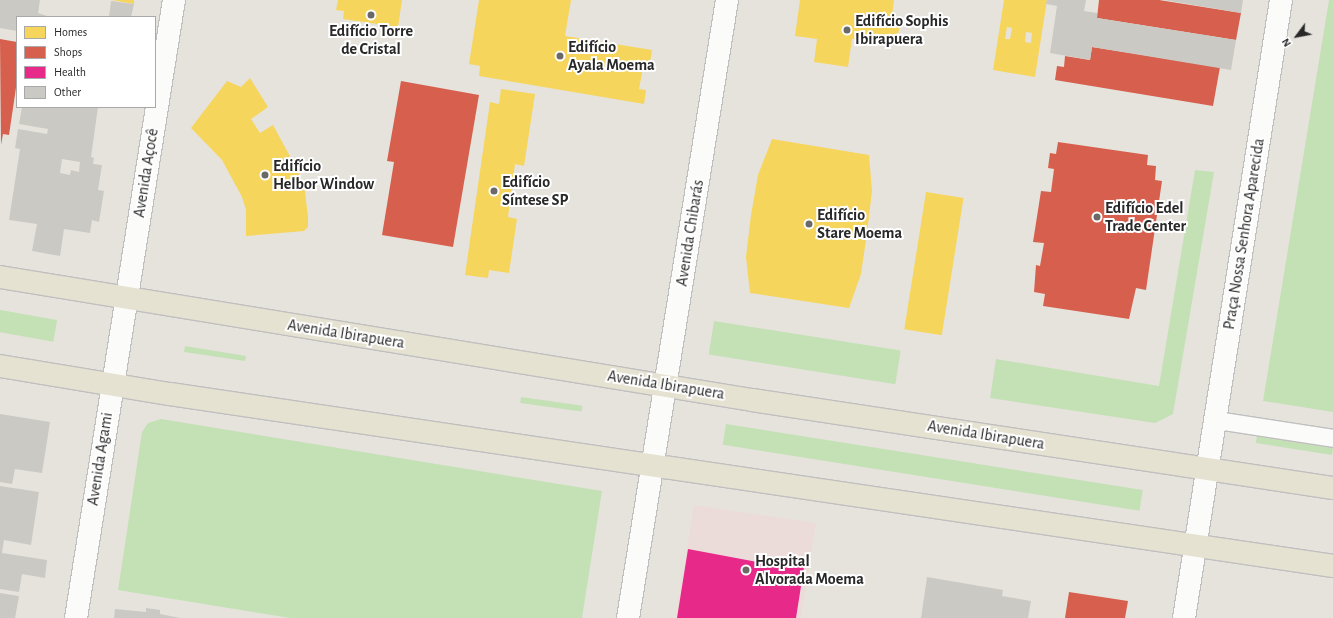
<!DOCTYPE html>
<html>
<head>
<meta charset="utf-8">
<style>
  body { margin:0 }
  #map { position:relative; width:1333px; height:618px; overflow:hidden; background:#e6e3dd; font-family:"Alegreya Sans",sans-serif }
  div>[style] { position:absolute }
  .medical>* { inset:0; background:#ecdcd9 }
  .green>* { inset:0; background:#c4e1b6; transform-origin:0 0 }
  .homes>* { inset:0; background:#f6d55c; transform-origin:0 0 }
  .shops>* { inset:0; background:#d6604d }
  .health>* { inset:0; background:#e7298a }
  .building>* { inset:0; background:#cbc9c4 }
  .roads { filter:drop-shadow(1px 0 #c0bfbf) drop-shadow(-1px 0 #c0bfbf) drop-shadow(0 1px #c0bfbf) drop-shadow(0 -1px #c0bfbf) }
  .service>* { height:17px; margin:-8.5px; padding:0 8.5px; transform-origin:8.5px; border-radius:8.5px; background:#fbfbfa }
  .minor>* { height:22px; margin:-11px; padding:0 11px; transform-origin:11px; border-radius:11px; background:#fbfbfa }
  .primary>* { height:22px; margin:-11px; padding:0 11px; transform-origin:11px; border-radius:11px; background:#e5e2d2 }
  .dots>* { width:11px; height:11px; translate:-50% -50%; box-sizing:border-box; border:2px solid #fff; border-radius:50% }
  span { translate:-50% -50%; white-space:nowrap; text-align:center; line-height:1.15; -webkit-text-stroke:4px #fff; paint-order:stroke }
  .poi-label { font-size:16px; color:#282828; font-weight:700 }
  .left { translate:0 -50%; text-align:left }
  .street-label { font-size:16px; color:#282828 }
  .legend { position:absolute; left:16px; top:16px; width:140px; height:92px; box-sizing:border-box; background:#fff; border:1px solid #a9a9a9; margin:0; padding:5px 7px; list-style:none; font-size:12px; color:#282828 }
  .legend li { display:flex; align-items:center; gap:8px; height:20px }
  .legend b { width:20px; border:1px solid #a9a9a9 }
  .north { position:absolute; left:1277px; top:16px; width:40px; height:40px; -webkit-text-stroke:3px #fff; paint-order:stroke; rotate:238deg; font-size:11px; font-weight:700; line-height:16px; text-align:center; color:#282828 }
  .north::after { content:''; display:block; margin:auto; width:14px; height:18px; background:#282828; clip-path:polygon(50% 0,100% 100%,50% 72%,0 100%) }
</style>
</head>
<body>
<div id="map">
  <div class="medical">
    <i style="clip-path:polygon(694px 505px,816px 523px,801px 618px,676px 618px)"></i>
  </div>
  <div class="green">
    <i style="clip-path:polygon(1329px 0,1333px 0,1333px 412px,1263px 401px)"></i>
    <i style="clip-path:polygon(1195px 170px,1214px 172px,1173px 414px,1155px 423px,990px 398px,996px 359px,1159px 386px)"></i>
    <i style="left:0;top:310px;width:58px;height:22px;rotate:10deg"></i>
    <i style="left:714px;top:321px;width:189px;height:34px;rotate:9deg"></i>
    <i style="clip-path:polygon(185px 346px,246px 356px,245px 361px,184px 352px)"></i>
    <i style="left:521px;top:397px;width:62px;height:6px;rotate:8deg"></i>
    <i style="clip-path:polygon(161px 419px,602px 491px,582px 618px,290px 618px,118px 590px,142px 432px,148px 423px)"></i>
    <i style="left:726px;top:424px;width:422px;height:21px;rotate:9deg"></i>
    <i style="left:1257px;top:436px;width:77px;height:7px;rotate:9deg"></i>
  </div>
  <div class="homes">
    <i style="clip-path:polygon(112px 0,134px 0,134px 4px)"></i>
    <i style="clip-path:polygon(338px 0,402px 0,398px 27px,343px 19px,344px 11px,336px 10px)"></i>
    <i style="clip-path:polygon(479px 0,571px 0,565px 36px,652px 50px,650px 63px,644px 63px,639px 89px,646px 90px,644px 104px,479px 76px,480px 66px,469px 64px)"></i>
    <i style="clip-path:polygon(800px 0,894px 0,891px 23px,900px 24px,896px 45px,852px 39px,848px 67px,814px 62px,817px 39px,795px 36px)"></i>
    <i style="clip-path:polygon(evenodd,1004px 0,1047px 0,1035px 77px,993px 70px,1004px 0,1007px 27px,1012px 28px,1010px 39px,1005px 39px,1007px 27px,1004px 0,1026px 32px,1032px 33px,1031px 43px,1025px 42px,1026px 32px)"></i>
    <i style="clip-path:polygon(250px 78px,268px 107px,251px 119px,260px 133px,273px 125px,298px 171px,305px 192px,308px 217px,308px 227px,304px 231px,246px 236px,246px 210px,242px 197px,222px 160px,191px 128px,227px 81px,241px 87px)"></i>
    <i style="clip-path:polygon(501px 89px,535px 94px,524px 166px,515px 164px,508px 217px,517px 219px,509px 273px,489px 270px,488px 278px,465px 275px,490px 102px,499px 104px)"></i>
    <i style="clip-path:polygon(772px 139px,869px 155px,872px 191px,867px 233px,861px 274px,849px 308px,750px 293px,746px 257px,751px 215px,758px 175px)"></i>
    <i style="left:926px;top:192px;width:38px;height:139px;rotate:9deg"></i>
  </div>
  <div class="shops">
    <i style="clip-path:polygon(1099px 0,1159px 0,1241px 13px,1236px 40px,1097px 18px)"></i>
    <i style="clip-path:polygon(0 39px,17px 42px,17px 81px,9px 135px,3px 134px,1px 145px)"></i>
    <i style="clip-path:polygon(1092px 47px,1220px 67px,1213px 106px,1055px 80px,1057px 66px,1064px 67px,1065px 56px,1090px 60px)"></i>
    <i style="clip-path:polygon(401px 81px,479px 95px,453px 247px,382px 235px,394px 162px,387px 161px)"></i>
    <i style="clip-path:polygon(1058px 142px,1148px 155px,1147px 165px,1156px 166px,1155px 180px,1162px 181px,1146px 290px,1136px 288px,1129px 319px,1043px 306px,1045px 294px,1034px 292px,1036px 265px,1040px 266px,1044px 243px,1033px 242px,1041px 191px,1051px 192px,1054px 169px,1048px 168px,1050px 153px,1056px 154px)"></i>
    <i style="clip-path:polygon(1069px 592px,1128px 601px,1125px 618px,1065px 618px)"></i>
  </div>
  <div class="health">
    <i style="clip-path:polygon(688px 549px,768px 564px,768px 561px,804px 567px,796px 618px,677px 618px)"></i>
  </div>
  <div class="building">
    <i style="clip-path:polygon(0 0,40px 0,38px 13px,50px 17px,17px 17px,17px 31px,0 28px)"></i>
    <i style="clip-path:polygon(1047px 0,1086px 0,1084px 11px,1097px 13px,1097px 18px,1236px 40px,1231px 70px,1092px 47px,1090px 60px,1050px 53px,1057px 6px,1046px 4px)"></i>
    <i style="clip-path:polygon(1164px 0,1243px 0,1241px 13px)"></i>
    <i style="clip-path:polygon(111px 1px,134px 4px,131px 17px,109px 17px)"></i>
    <i style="clip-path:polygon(evenodd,22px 107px,98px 107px,91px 157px,94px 158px,93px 164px,102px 165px,98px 190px,104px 191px,99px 222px,92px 220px,90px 233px,64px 229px,60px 256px,32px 251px,37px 224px,9px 220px,20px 149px,15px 148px,18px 129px,47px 134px,48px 129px,19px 124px,22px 107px,62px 159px,80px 162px,79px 172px,71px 170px,70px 175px,60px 173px,62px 159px)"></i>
    <i style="clip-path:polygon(0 414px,50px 422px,42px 473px,15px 469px,12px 484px,0 482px)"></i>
    <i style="clip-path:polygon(0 486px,39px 492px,31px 545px,4px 540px,2px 553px,47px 560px,45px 578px,22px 574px,19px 592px,0 589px)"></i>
    <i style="clip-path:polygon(927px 577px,1003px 590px,1002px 596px,1031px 601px,1028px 618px,921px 618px)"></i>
    <i style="clip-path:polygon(0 593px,19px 596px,15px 618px,0 618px)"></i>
    <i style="clip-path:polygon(146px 608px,160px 610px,160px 614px,180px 618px,114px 618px,115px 609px,146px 612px)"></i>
  </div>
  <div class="roads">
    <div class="service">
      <i style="left:1216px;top:420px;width:118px;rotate:8.7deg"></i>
    </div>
    <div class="minor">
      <i style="left:76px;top:618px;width:626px;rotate:-80.99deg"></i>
      <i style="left:628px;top:618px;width:626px;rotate:-80.9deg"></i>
      <i style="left:1184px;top:618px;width:626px;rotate:-81.08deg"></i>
    </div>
    <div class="primary">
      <i style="left:0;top:277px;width:762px;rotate:9.29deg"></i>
      <i style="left:752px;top:400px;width:588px;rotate:8.61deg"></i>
      <i style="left:0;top:366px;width:172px;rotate:9.4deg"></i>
      <i style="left:170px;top:394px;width:1176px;rotate:8.41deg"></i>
    </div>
  </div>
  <div class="dots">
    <i style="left:371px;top:15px;background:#6a6967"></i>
    <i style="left:847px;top:30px;background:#6a6967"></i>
    <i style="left:560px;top:56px;background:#6a6967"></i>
    <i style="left:265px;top:175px;background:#6a6967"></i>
    <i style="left:494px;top:191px;background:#6a6967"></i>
    <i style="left:1097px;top:217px;background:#6a6967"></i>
    <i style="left:809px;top:224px;background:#6a6967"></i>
    <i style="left:746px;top:570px;background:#6a6967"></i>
  </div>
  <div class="poi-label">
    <span class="left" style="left:855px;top:30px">Edifício Sophis<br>Ibirapuera</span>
    <span style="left:371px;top:40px">Edifício Torre<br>de Cristal</span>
    <span class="left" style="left:568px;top:56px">Edifício<br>Ayala Moema</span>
    <span class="left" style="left:273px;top:175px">Edifício<br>Helbor Window</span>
    <span class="left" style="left:502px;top:191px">Edifício<br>Síntese SP</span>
    <span class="left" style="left:1105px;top:217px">Edifício Edel<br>Trade Center</span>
    <span class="left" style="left:817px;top:224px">Edifício<br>Stare Moema</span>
    <span class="left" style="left:755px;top:570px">Hospital<br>Alvorada Moema</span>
  </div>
  <div class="street-label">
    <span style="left:146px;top:173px;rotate:-81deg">Avenida Açocê</span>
    <span style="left:690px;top:233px;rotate:-81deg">Avenida Chibarás</span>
    <span style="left:1244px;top:234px;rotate:-81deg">Praça Nossa Senhora Aparecida</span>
    <span style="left:346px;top:334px;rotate:9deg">Avenida Ibirapuera</span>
    <span style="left:666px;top:385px;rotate:9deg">Avenida Ibirapuera</span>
    <span style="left:986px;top:435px;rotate:9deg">Avenida Ibirapuera</span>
    <span style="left:100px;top:459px;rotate:-81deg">Avenida Agami</span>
  </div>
  <ul class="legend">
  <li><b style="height:11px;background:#f6d55c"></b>Homes</li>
  <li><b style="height:11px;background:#d6604d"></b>Shops</li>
  <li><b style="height:11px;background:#e7298a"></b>Health</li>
  <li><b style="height:11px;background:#cbc9c4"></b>Other</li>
  </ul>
  <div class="north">N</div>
</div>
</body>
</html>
